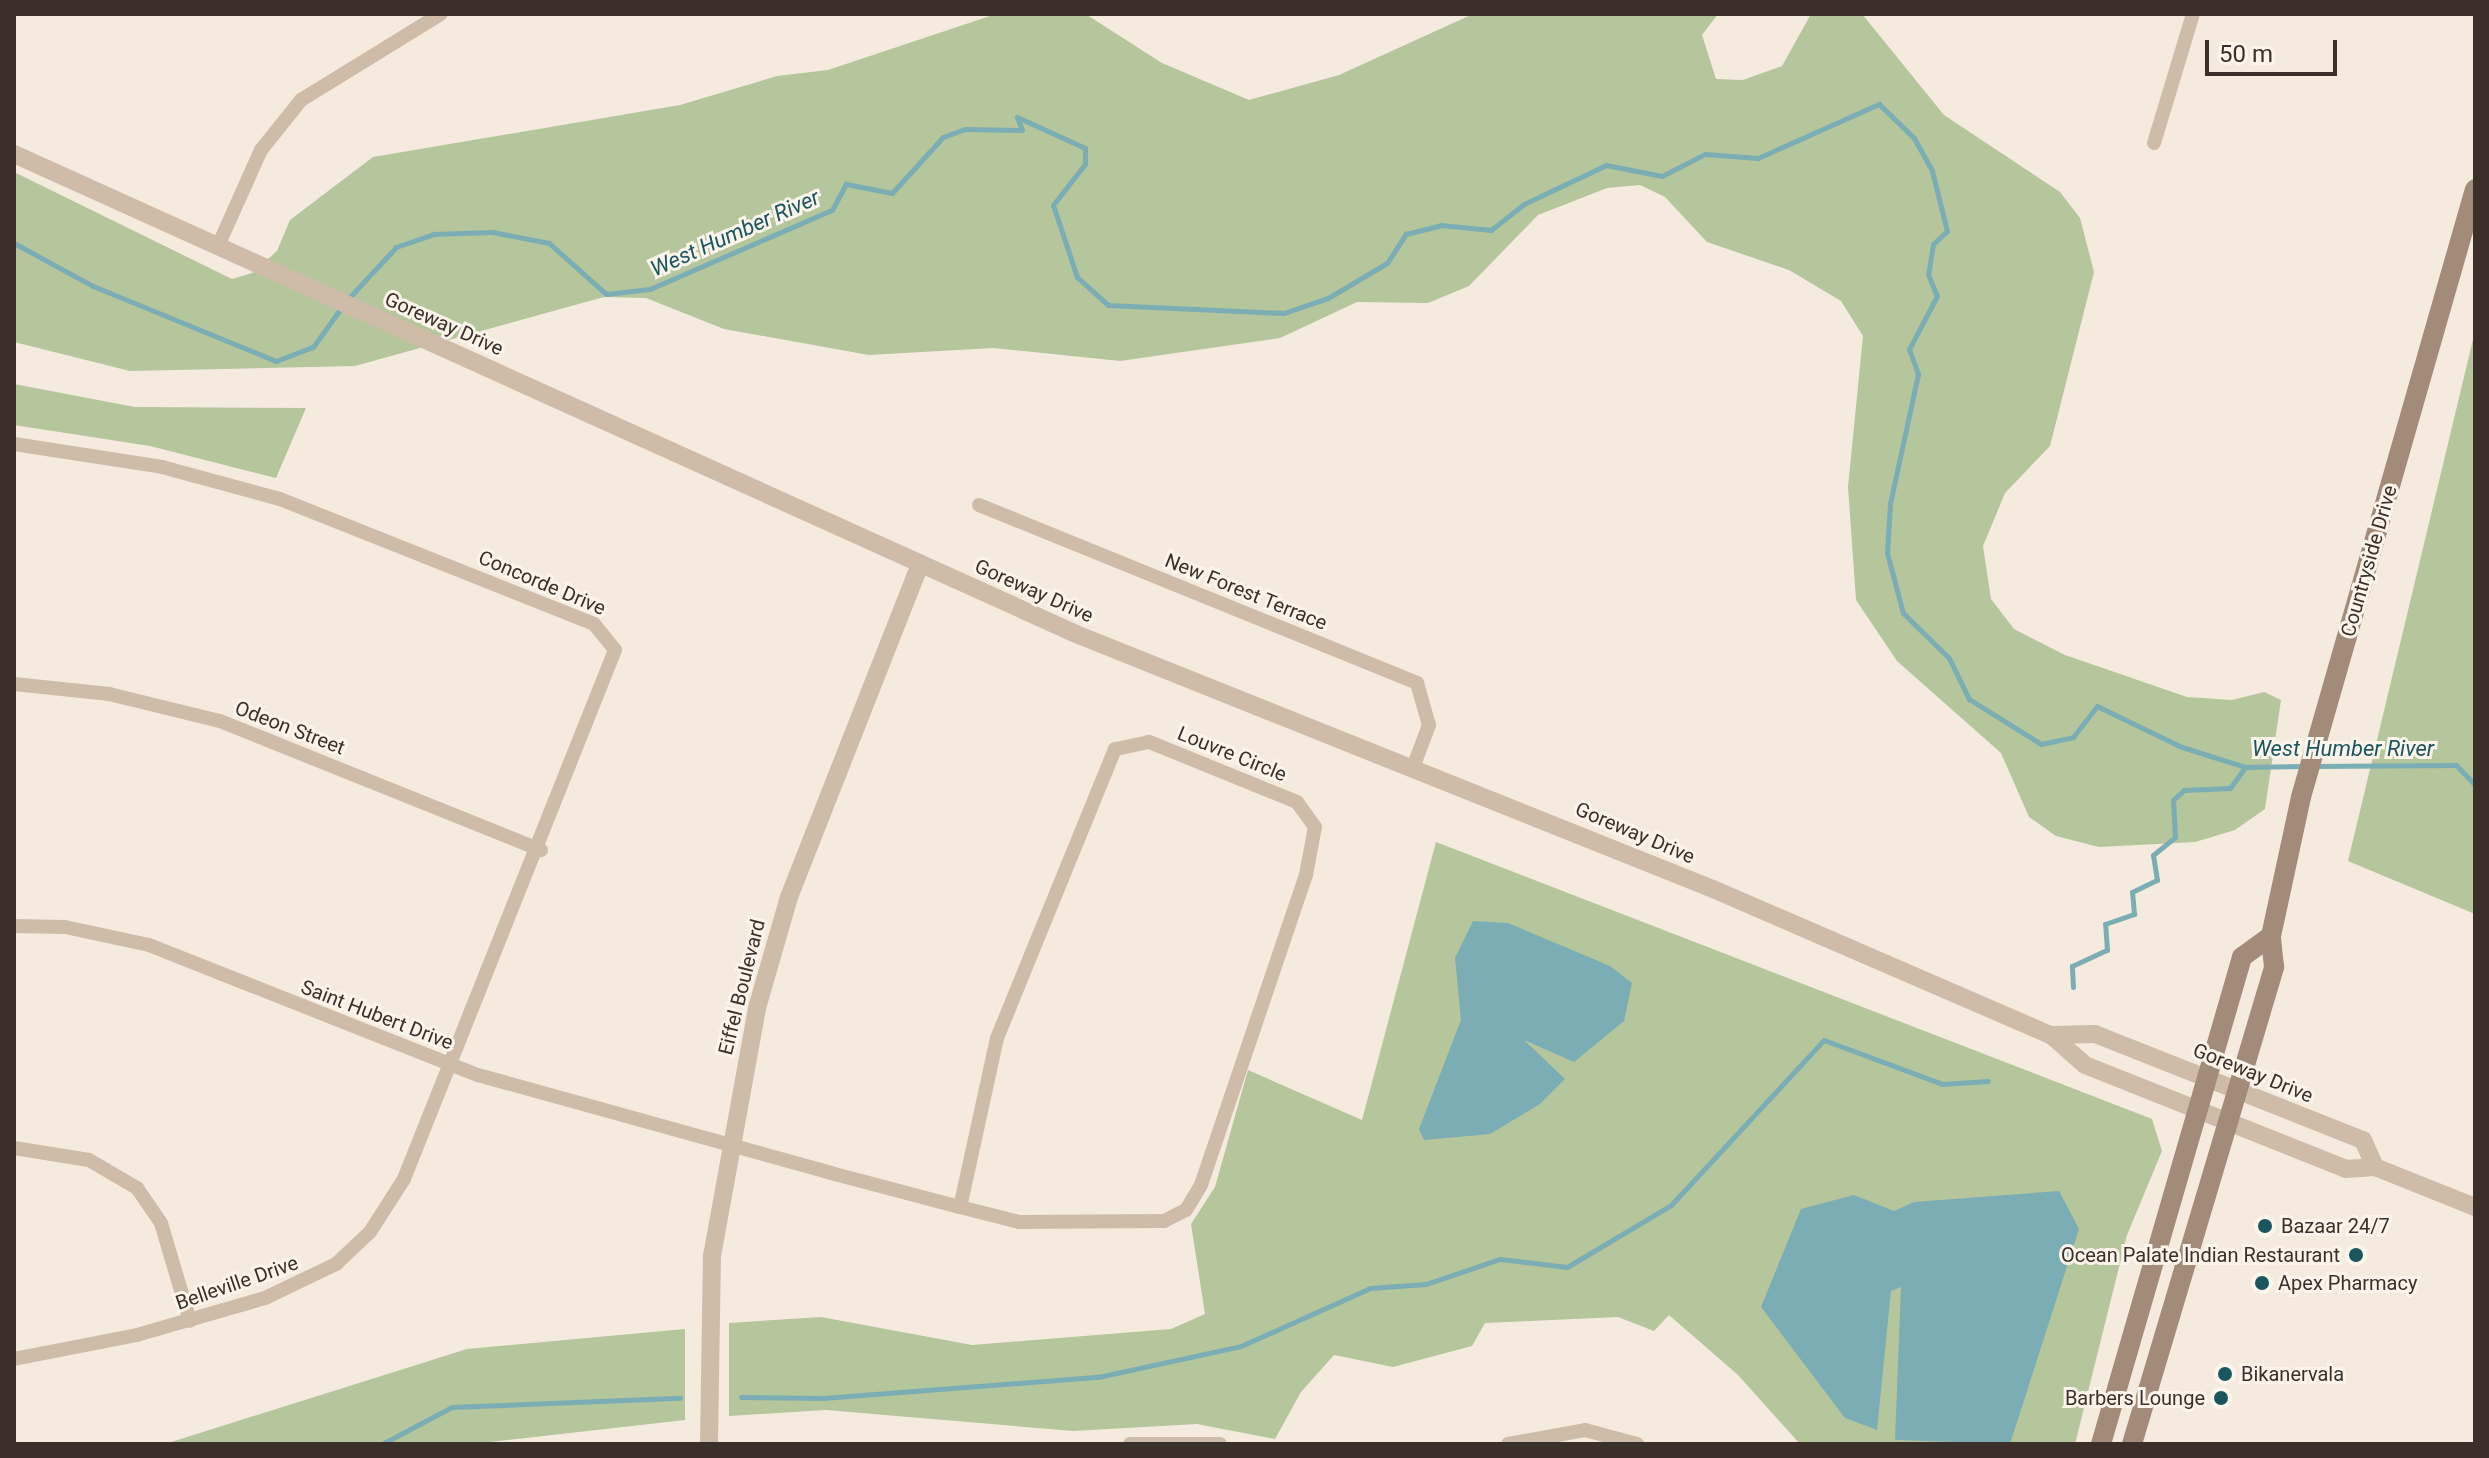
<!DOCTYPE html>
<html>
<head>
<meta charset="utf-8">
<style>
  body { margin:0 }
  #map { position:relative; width:2489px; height:1458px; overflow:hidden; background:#f4ebde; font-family:Roboto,sans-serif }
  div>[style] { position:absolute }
  .green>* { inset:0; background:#b5c59c }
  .water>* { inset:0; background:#7aaeb4 }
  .stream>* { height:5px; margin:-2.5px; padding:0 2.5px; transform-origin:2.5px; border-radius:2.5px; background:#7aaeb4 }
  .minor>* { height:14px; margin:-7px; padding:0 7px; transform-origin:7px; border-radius:7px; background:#cebca8 }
  .tertiary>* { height:18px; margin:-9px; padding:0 9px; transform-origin:9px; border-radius:9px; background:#cebca8 }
  .secondary>* { height:20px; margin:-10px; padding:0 10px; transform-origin:10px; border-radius:10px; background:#a28b79 }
  .dots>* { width:22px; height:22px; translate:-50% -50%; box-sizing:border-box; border:4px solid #fbf5eb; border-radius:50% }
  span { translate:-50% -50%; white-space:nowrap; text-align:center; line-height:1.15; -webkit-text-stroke:6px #fbf5eb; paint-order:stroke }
  .street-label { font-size:20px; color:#3a3029 }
  .poi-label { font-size:20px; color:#3a3029 }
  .left { translate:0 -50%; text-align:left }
  .right { translate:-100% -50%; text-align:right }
  .water-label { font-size:22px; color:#1b565f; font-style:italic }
  .frame { position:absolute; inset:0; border:16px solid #3a3029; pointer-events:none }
  .scale { position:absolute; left:2205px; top:40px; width:132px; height:36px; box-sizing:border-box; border:4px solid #3a3029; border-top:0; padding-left:10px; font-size:24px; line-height:28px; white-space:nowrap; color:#3a3029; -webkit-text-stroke:6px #fbf5eb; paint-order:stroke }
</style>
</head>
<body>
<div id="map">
  <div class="green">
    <i style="clip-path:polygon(996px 14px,1087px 15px,1162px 63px,1249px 100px,1339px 75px,1473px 14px,1718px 14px,1702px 35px,1716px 79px,1743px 80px,1782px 66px,1811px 14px,1862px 14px,1944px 115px,2060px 192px,2080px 218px,2094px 272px,2050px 446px,2005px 493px,1983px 546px,1991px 599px,2014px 629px,2065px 655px,2187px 697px,2232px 700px,2264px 692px,2281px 700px,2265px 809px,2235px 830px,2195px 842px,2099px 847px,2056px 836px,2029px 817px,2001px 753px,1897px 661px,1856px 600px,1848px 487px,1863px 336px,1841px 301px,1789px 270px,1707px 242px,1665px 197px,1640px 185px,1607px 188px,1538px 215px,1469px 286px,1428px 303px,1357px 302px,1280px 338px,1120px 361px,993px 348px,869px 355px,724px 329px,646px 298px,604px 297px,355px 366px,130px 371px,14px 342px,14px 172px,232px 279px,252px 273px,277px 251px,290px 220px,373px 157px,680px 105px,777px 76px,828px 70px)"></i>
    <i style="clip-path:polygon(2475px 331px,2475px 914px,2348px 861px)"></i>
    <i style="clip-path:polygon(14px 384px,135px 407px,306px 408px,276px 478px,150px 446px,14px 425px)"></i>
    <i style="clip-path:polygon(1436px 842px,2152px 1119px,2162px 1151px,2127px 1235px,2075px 1444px,1800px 1444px,1738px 1375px,1669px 1315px,1654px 1331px,1618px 1317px,1485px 1323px,1472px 1346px,1393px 1367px,1334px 1355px,1301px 1392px,1275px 1439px,1197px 1424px,1073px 1431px,826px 1410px,729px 1416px,729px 1323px,821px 1317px,972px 1345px,1171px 1329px,1205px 1314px,1191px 1224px,1215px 1187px,1248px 1070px,1362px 1120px)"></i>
    <i style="clip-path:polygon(685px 1329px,685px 1420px,472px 1444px,165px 1444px,467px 1349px)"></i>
  </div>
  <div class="water">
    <i style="clip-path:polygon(1473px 921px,1508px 923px,1610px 966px,1632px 983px,1624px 1021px,1574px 1062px,1524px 1040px,1565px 1079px,1540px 1104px,1490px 1134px,1424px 1140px,1419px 1129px,1461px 1020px,1455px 958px)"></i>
    <i style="clip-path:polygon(2059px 1191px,2079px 1229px,2010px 1444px,1895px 1440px,1901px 1287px,1891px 1291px,1877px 1430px,1845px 1418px,1761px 1307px,1801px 1209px,1854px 1195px,1894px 1211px,1914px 1202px)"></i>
  </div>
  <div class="stream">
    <i style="left:14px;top:243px;width:90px;rotate:28.6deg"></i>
    <i style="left:93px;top:286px;width:198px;rotate:22.3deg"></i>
    <i style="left:276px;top:361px;width:40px;rotate:-21deg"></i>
    <i style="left:313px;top:347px;width:48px;rotate:-54.3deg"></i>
    <i style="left:347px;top:300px;width:72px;rotate:-47.2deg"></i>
    <i style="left:396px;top:247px;width:39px;rotate:-19deg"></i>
    <i style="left:433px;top:234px;width:59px;rotate:-1.9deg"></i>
    <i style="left:492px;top:232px;width:58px;rotate:10.9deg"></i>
    <i style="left:549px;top:243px;width:76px;rotate:41.8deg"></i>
    <i style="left:606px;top:294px;width:44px;rotate:-6.5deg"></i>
    <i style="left:650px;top:289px;width:198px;rotate:-23.5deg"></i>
    <i style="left:832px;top:210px;width:30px;rotate:-62deg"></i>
    <i style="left:846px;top:184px;width:47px;rotate:11.1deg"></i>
    <i style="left:892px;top:193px;width:76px;rotate:-47.7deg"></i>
    <i style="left:943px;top:137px;width:23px;rotate:-20deg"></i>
    <i style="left:965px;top:129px;width:57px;rotate:1deg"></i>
    <i style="left:1022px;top:130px;width:14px;rotate:-111deg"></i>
    <i style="left:1017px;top:117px;width:75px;rotate:24.5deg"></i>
    <i style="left:1085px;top:148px;width:16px;rotate:90deg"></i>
    <i style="left:1085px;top:164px;width:52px;rotate:128deg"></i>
    <i style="left:1053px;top:205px;width:76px;rotate:71.6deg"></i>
    <i style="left:1077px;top:277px;width:42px;rotate:42.1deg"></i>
    <i style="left:1108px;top:305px;width:176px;rotate:2.6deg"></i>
    <i style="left:1284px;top:313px;width:46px;rotate:-18.8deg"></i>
    <i style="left:1328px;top:298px;width:69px;rotate:-30.7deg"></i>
    <i style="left:1387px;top:263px;width:35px;rotate:-57deg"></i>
    <i style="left:1406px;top:234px;width:36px;rotate:-14deg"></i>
    <i style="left:1441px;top:225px;width:50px;rotate:5.7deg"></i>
    <i style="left:1491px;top:230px;width:42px;rotate:-38.2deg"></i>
    <i style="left:1524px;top:204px;width:91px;rotate:-25.4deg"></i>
    <i style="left:1606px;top:165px;width:57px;rotate:11.1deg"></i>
    <i style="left:1662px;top:176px;width:48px;rotate:-27.1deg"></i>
    <i style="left:1705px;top:154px;width:53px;rotate:4.3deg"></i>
    <i style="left:1758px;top:158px;width:133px;rotate:-24.1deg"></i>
    <i style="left:1879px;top:104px;width:49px;rotate:44.2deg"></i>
    <i style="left:1914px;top:138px;width:38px;rotate:61deg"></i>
    <i style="left:1932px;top:171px;width:62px;rotate:76deg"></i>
    <i style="left:1947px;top:231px;width:19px;rotate:137deg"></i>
    <i style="left:1933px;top:244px;width:30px;rotate:99deg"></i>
    <i style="left:1928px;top:274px;width:24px;rotate:68deg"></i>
    <i style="left:1937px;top:296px;width:60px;rotate:117.8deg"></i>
    <i style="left:1909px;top:349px;width:27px;rotate:70deg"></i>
    <i style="left:1918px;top:374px;width:133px;rotate:102.2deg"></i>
    <i style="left:1890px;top:504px;width:49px;rotate:93.5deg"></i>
    <i style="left:1887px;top:553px;width:62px;rotate:75.1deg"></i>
    <i style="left:1903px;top:613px;width:64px;rotate:44.4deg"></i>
    <i style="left:1949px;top:658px;width:46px;rotate:64deg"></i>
    <i style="left:1969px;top:699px;width:85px;rotate:32deg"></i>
    <i style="left:2041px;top:744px;width:33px;rotate:-12deg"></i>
    <i style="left:2073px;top:737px;width:39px;rotate:-52deg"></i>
    <i style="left:2097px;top:706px;width:94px;rotate:25.8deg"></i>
    <i style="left:2182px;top:747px;width:66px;rotate:17.6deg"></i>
    <i style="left:2245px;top:767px;width:61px;rotate:-0.9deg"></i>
    <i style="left:2316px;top:766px;width:140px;rotate:-0.4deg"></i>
    <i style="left:2456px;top:765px;width:28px;rotate:46deg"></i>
    <i style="left:2073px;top:987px;width:21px;rotate:-93deg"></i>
    <i style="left:2072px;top:966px;width:38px;rotate:-25deg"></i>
    <i style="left:2107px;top:950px;width:26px;rotate:-94deg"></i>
    <i style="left:2105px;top:924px;width:31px;rotate:-19deg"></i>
    <i style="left:2134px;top:914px;width:22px;rotate:-95deg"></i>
    <i style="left:2132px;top:892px;width:28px;rotate:-26deg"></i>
    <i style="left:2157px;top:880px;width:25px;rotate:-99deg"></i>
    <i style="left:2153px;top:855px;width:28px;rotate:-39deg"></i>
    <i style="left:2175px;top:837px;width:37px;rotate:-93deg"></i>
    <i style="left:2173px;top:800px;width:15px;rotate:-42deg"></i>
    <i style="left:2184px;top:790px;width:46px;rotate:-2.5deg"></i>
    <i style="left:2230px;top:788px;width:26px;rotate:-54deg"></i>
    <i style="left:741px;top:1397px;width:82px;rotate:0.7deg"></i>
    <i style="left:823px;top:1398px;width:276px;rotate:-4.4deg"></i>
    <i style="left:1098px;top:1377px;width:146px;rotate:-12.2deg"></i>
    <i style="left:1241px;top:1346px;width:141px;rotate:-24.2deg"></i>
    <i style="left:1370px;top:1288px;width:56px;rotate:-4.1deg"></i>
    <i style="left:1426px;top:1284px;width:78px;rotate:-18.7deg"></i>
    <i style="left:1500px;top:1259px;width:67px;rotate:6.8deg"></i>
    <i style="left:1567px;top:1267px;width:121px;rotate:-30.8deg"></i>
    <i style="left:1671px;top:1205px;width:225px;rotate:-47.2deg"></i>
    <i style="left:1824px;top:1040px;width:126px;rotate:20.4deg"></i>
    <i style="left:1942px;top:1084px;width:46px;rotate:-3.7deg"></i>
    <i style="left:382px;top:1444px;width:79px;rotate:-27.9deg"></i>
    <i style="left:452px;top:1407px;width:228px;rotate:-2.3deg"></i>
  </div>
  <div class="minor">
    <i style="left:2154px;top:143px;width:135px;rotate:-73.2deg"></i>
    <i style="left:218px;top:246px;width:105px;rotate:-65.9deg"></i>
    <i style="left:261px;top:150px;width:64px;rotate:-51.3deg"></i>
    <i style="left:301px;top:100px;width:164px;rotate:-31.6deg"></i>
    <i style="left:14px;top:444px;width:150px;rotate:8.8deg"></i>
    <i style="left:162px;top:467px;width:122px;rotate:15.2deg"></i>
    <i style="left:280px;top:499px;width:338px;rotate:21.7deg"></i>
    <i style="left:594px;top:624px;width:33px;rotate:51deg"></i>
    <i style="left:615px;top:650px;width:570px;rotate:111.75deg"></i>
    <i style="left:404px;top:1179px;width:63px;rotate:122.7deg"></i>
    <i style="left:370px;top:1232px;width:47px;rotate:136.7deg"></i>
    <i style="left:336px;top:1264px;width:79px;rotate:154.4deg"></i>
    <i style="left:265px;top:1298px;width:133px;rotate:163.9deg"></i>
    <i style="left:137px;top:1335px;width:125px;rotate:169deg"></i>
    <i style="left:979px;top:505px;width:473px;rotate:22.1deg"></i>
    <i style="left:1417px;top:683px;width:44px;rotate:74.1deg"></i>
    <i style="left:1429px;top:725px;width:43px;rotate:110.6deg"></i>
    <i style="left:14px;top:684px;width:96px;rotate:6deg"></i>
    <i style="left:109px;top:694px;width:114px;rotate:13.7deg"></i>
    <i style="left:220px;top:721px;width:346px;rotate:21.9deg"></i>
    <i style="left:14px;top:926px;width:51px;rotate:1.1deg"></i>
    <i style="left:65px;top:927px;width:86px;rotate:12.1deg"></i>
    <i style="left:149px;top:945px;width:354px;rotate:21.6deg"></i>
    <i style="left:478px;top:1075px;width:366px;rotate:15.5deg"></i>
    <i style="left:831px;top:1173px;width:133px;rotate:14.8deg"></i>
    <i style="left:960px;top:1207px;width:61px;rotate:14.3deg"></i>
    <i style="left:1019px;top:1222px;width:145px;rotate:-0.4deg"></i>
    <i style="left:1164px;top:1221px;width:25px;rotate:-27deg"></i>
    <i style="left:1186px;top:1210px;width:29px;rotate:-59deg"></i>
    <i style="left:1201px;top:1185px;width:327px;rotate:-71.3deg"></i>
    <i style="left:1306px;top:875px;width:49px;rotate:-79.4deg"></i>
    <i style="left:1315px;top:827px;width:31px;rotate:-126deg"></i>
    <i style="left:1297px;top:802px;width:160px;rotate:-157.9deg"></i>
    <i style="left:1149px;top:742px;width:35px;rotate:168deg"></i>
    <i style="left:1115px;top:749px;width:312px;rotate:112.2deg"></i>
    <i style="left:997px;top:1038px;width:173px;rotate:102.3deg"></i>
    <i style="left:14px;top:1148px;width:76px;rotate:9.1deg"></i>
    <i style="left:89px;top:1160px;width:56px;rotate:30.3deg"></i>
    <i style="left:137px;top:1188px;width:42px;rotate:55.6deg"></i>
    <i style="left:161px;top:1223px;width:102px;rotate:73.5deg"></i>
    <i style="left:1130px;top:1444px;width:90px"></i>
    <i style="left:1508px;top:1444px;width:78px;rotate:-10.3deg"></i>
    <i style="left:1585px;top:1430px;width:54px;rotate:15.1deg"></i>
  </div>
  <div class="tertiary">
    <i style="left:14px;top:154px;width:1165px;rotate:24.32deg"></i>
    <i style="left:1076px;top:634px;width:686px;rotate:21.82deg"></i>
    <i style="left:1713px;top:889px;width:368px;rotate:23.4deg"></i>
    <i style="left:2051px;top:1035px;width:45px;rotate:41.4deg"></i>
    <i style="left:2085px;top:1065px;width:281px;rotate:21.7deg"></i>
    <i style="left:2346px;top:1169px;width:29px;rotate:-4deg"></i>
    <i style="left:2375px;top:1167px;width:108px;rotate:21.8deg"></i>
    <i style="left:2051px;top:1035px;width:44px;rotate:-1.3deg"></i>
    <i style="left:2095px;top:1034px;width:288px;rotate:21.6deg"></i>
    <i style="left:2363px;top:1140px;width:30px;rotate:66deg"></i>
    <i style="left:709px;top:1444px;width:188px;rotate:-89.1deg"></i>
    <i style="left:712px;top:1256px;width:252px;rotate:-79.7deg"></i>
    <i style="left:757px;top:1008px;width:116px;rotate:-73.9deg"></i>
    <i style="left:789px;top:897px;width:358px;rotate:-68.5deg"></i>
  </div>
  <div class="secondary">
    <i style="left:2101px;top:1444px;width:507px;rotate:-73.85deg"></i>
    <i style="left:2242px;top:957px;width:36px;rotate:-36deg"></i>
    <i style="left:2132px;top:1444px;width:498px;rotate:-73.4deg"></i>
    <i style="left:2274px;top:967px;width:31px;rotate:-96deg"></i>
    <i style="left:2271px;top:936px;width:142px;rotate:-77.8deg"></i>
    <i style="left:2301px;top:797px;width:632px;rotate:-74.03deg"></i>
  </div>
  <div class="dots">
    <i style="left:2265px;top:1226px;background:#1b565f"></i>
    <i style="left:2356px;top:1255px;background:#1b565f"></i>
    <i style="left:2262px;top:1283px;background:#1b565f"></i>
    <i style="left:2225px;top:1374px;background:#1b565f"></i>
    <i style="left:2221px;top:1398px;background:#1b565f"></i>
  </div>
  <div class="street-label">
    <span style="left:444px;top:324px;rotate:24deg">Goreway Drive</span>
    <span style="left:2369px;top:561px;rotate:-74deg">Countryside Drive</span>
    <span style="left:542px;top:583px;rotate:23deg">Concorde Drive</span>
    <span style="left:1034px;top:591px;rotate:24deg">Goreway Drive</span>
    <span style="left:1246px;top:592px;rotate:22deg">New Forest Terrace</span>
    <span style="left:290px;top:728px;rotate:21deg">Odeon Street</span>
    <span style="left:1232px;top:754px;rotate:22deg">Louvre Circle</span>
    <span style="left:1635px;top:833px;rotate:23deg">Goreway Drive</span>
    <span style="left:742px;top:987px;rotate:-76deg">Eiffel Boulevard</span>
    <span style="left:377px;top:1015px;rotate:21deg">Saint Hubert Drive</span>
    <span style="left:2253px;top:1073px;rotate:22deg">Goreway Drive</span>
    <span style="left:237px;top:1283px;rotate:-19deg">Belleville Drive</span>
  </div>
  <div class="poi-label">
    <span class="left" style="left:2281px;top:1226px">Bazaar 24/7</span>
    <span class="right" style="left:2340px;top:1255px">Ocean Palate Indian Restaurant</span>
    <span class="left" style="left:2278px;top:1283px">Apex Pharmacy</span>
    <span class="left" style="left:2241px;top:1374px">Bikanervala</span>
    <span class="right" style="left:2205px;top:1398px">Barbers Lounge</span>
  </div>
  <div class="water-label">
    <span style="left:735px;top:233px;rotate:-24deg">West Humber River</span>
    <span style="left:2343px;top:749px">West Humber River</span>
  </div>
  <div class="frame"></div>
  <div class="scale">50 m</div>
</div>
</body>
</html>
